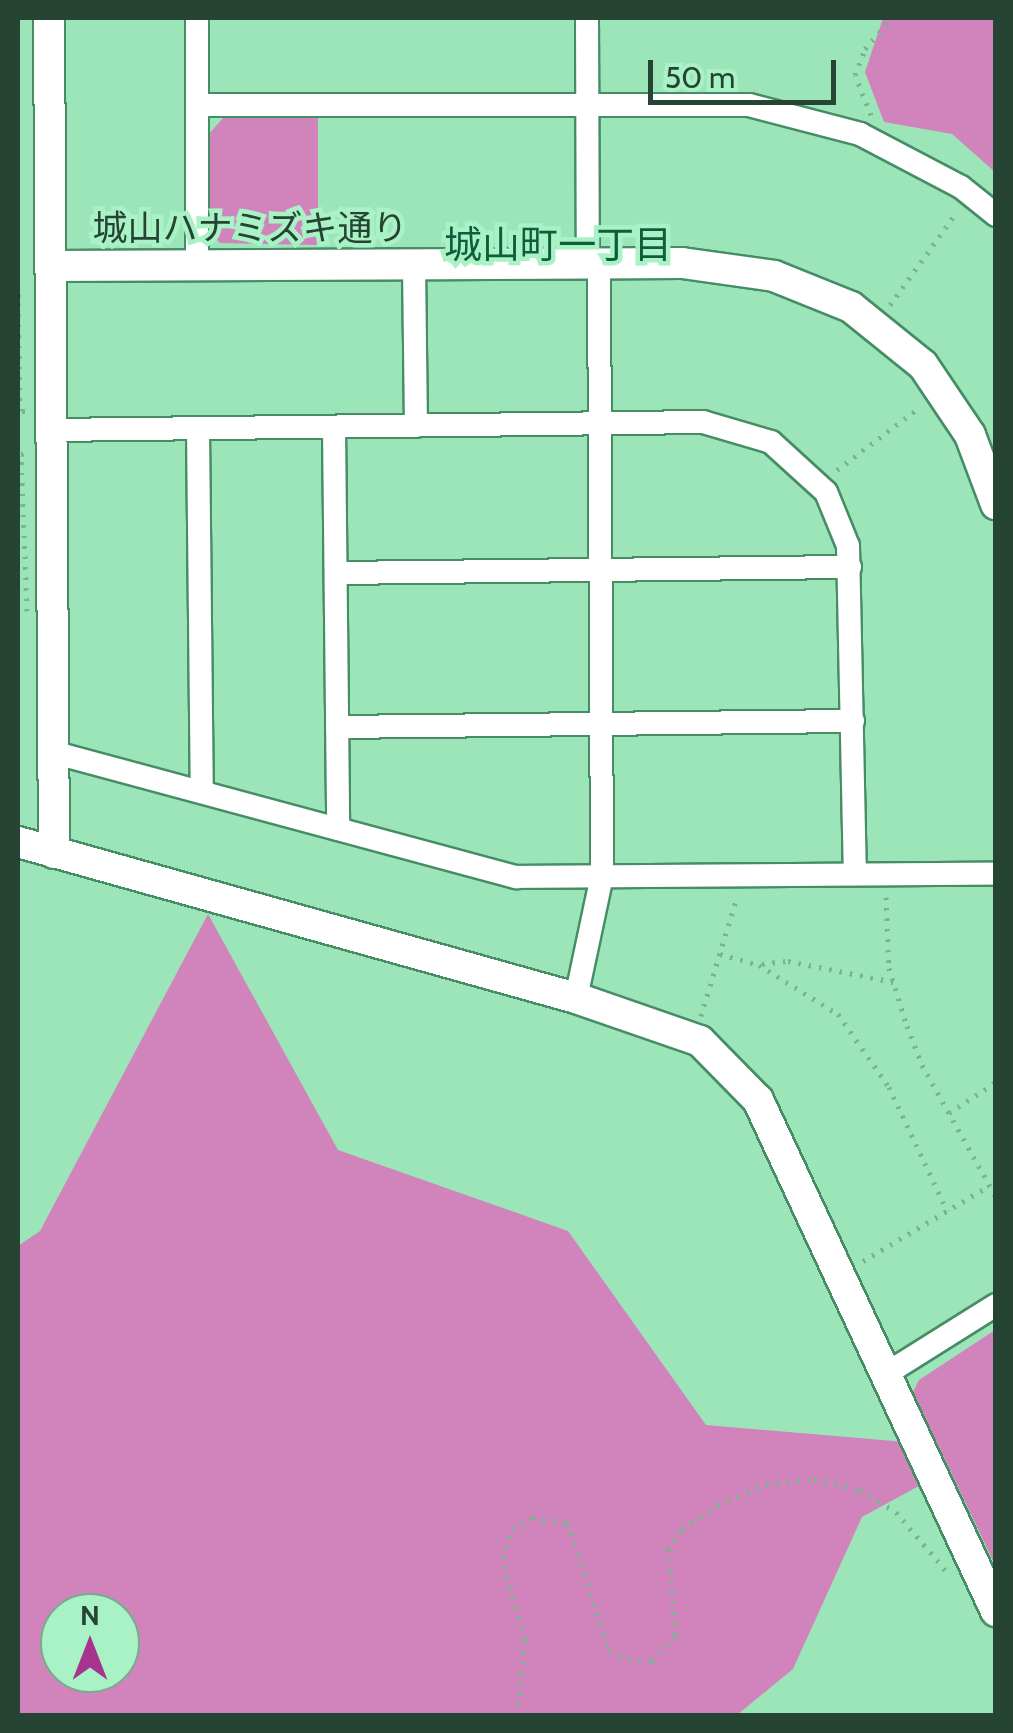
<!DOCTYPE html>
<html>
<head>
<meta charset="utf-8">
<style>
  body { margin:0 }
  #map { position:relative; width:1013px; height:1733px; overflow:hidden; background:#9ce5b9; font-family:Cabin,"Noto Sans JP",sans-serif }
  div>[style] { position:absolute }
  .green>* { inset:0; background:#d184bc }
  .path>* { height:5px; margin-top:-2.5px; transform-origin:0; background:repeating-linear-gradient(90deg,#78b490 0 2.5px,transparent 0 10.5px) }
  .roads { filter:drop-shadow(2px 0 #468d66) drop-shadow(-2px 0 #468d66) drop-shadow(0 2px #468d66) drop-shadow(0 -2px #468d66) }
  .street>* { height:22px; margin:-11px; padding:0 11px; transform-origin:11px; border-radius:11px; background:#fff }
  .secondary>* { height:30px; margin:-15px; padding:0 15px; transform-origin:15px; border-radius:15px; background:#fff }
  span { translate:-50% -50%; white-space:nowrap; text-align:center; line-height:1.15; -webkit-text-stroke:9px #a9f2c6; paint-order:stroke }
  .street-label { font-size:35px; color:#264433 }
  .neighbourhood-label { font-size:38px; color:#0f5e3a }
  .frame { position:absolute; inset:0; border:20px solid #264433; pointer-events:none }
  .north { position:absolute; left:40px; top:1593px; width:100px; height:100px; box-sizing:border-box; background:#a9f2c6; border:2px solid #75ac8b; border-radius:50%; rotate:0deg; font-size:28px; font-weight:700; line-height:40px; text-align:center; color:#264433 }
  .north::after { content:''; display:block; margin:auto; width:35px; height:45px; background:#a7348e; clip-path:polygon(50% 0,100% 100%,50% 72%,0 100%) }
  .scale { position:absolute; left:648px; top:60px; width:188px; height:45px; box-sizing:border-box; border:5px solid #264433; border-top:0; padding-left:12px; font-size:30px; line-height:35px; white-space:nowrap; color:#264433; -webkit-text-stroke:8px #a9f2c6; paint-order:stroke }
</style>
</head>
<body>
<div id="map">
  <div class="green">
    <i style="clip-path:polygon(883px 18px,995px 18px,995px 172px,952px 134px,884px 122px,865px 72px)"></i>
    <i style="clip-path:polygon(318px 117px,318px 245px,220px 243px,209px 230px,208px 135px,223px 118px)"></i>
    <i style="clip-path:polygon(evenodd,208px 914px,338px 1150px,568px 1231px,706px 1425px,929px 1444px,937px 1476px,862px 1517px,793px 1669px,737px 1715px,18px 1715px,18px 1246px,40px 1231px,208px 914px,60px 1613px,120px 1613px,120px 1673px,60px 1673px,60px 1613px)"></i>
    <i style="clip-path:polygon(995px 1330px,995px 1565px,913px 1392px,919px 1380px)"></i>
  </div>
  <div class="path">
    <i style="left:871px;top:115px;width:43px;rotate:-111.8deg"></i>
    <i style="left:855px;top:75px;width:28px;rotate:-69deg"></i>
    <i style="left:865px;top:49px;width:41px;rotate:-48.9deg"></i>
    <i style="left:890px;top:305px;width:113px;rotate:-54.3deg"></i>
    <i style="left:25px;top:411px;width:5px;rotate:180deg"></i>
    <i style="left:20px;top:411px;width:116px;rotate:-91deg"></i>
    <i style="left:18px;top:295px;width:9px;rotate:-18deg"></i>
    <i style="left:837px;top:470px;width:104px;rotate:-37.2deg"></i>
    <i style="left:27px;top:611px;width:157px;rotate:-92.2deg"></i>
    <i style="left:21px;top:454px;width:7px;rotate:-8deg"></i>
    <i style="left:886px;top:897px;width:71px;rotate:87.6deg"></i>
    <i style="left:889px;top:968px;width:61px;rotate:72.8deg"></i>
    <i style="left:907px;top:1026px;width:42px;rotate:69deg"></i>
    <i style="left:922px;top:1065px;width:151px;rotate:60.7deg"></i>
    <i style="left:720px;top:954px;width:41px;rotate:15.8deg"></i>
    <i style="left:759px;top:965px;width:93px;rotate:31.8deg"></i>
    <i style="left:838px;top:1014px;width:89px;rotate:55.1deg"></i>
    <i style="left:889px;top:1087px;width:137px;rotate:64.9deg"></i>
    <i style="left:762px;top:964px;width:26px;rotate:-7deg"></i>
    <i style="left:788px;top:961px;width:108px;rotate:11.2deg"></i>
    <i style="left:701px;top:1016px;width:124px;rotate:-73.2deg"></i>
    <i style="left:949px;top:1113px;width:56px;rotate:-33.4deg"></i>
    <i style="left:863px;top:1261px;width:147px;rotate:-30.8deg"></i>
    <i style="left:517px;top:1716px;width:77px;rotate:-84.1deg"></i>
    <i style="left:525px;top:1639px;width:84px;rotate:-105.9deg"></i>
    <i style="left:502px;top:1558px;width:31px;rotate:-71deg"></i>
    <i style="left:512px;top:1529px;width:23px;rotate:-29deg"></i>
    <i style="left:532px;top:1518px;width:36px;rotate:8deg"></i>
    <i style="left:568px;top:1523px;width:134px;rotate:72.2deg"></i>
    <i style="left:609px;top:1651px;width:21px;rotate:23deg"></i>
    <i style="left:628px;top:1659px;width:24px;rotate:5deg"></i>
    <i style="left:652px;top:1661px;width:35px;rotate:-47deg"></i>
    <i style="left:676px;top:1635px;width:85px;rotate:-95.4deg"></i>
    <i style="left:668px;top:1550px;width:25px;rotate:-56deg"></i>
    <i style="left:682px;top:1529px;width:43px;rotate:-33.7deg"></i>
    <i style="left:718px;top:1505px;width:52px;rotate:-23.6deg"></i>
    <i style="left:766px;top:1484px;width:48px;rotate:-5.9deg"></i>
    <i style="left:814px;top:1479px;width:47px;rotate:13.4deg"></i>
    <i style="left:860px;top:1490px;width:42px;rotate:31.4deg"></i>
    <i style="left:896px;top:1512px;width:77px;rotate:49.7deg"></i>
  </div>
  <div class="roads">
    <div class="street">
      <i style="left:587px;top:18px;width:246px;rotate:89.8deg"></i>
      <i style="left:199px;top:105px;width:550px"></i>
      <i style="left:749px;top:105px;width:115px;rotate:14.6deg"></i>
      <i style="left:860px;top:134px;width:114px;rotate:27.7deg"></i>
      <i style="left:961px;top:187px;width:45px;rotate:38.7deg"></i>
      <i style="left:414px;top:264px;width:162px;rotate:89.3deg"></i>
      <i style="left:197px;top:266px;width:248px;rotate:-90deg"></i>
      <i style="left:334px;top:427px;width:402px;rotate:89.4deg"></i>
      <i style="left:198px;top:429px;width:363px;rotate:89.4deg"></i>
      <i style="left:51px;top:430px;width:652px;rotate:-0.7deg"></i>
      <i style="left:703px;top:422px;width:71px;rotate:16.4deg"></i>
      <i style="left:771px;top:442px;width:74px;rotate:42.3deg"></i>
      <i style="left:826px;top:492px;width:58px;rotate:67.8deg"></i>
      <i style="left:848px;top:546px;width:328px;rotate:88.8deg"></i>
      <i style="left:336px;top:573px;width:514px;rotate:-0.67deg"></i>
      <i style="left:337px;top:727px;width:516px;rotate:-0.67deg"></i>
      <i style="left:52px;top:752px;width:481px;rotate:15.1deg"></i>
      <i style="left:516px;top:877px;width:480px;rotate:-0.4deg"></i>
      <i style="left:576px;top:998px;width:125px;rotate:-78deg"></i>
      <i style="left:602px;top:876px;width:613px;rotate:-90.28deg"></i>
      <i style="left:889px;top:1372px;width:126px;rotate:-32.1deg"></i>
    </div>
    <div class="secondary">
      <i style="left:49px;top:18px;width:835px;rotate:89.66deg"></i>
      <i style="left:50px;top:266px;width:632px;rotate:-0.27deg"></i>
      <i style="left:682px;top:263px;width:93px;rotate:8deg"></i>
      <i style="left:774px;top:276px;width:83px;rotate:21.9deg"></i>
      <i style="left:851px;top:307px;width:92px;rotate:38.9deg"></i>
      <i style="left:923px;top:365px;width:84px;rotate:56.1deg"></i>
      <i style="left:970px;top:435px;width:74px;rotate:69.4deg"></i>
      <i style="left:18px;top:842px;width:579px;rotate:15.62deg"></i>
      <i style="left:576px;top:998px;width:131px;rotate:19.1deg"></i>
      <i style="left:700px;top:1041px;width:83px;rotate:45.5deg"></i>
      <i style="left:758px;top:1100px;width:564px;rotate:65.03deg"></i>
    </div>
  </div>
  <div class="street-label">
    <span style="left:250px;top:228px">城山ハナミズキ通り</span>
  </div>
  <div class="neighbourhood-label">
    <span style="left:558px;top:245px">城山町一丁目</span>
  </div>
  <div class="frame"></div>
  <div class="north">N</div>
  <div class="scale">50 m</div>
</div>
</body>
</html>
